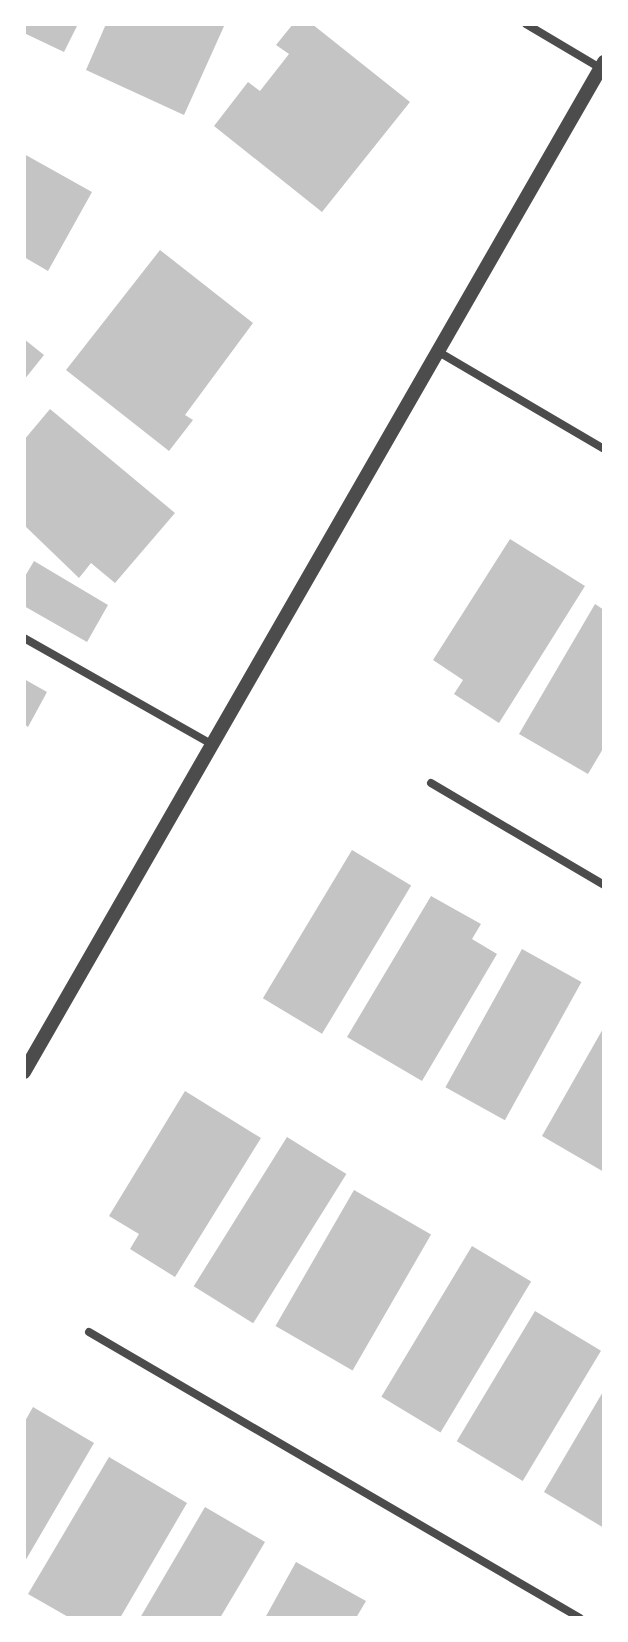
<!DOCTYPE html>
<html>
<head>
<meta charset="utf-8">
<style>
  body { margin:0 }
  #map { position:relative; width:628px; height:1642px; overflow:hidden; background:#fff; font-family:"Open Sans",sans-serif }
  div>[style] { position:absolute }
  .building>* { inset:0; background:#c4c4c4; transform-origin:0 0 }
  .minor>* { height:8px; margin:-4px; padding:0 4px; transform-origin:4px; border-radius:4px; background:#4c4c4c }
  .tertiary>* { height:14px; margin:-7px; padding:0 7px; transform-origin:7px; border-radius:7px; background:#4c4c4c }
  span { translate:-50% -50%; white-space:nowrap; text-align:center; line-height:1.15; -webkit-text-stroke:6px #fff; paint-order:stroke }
  .frame { position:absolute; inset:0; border:26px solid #fff; pointer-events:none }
</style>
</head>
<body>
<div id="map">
  <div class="building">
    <i style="clip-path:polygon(24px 24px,78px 24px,64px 52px,24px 33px)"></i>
    <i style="clip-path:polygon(106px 24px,225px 24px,184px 115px,86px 70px)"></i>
    <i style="clip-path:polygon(293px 24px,312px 24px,410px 102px,322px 212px,214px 126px,248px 82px,260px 91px,289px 54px,276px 45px)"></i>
    <i style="clip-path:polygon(24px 154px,92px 192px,48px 271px,24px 257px)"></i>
    <i style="clip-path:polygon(160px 250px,253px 323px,185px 415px,193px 420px,169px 451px,66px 370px)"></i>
    <i style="clip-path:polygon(24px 339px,44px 355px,24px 380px)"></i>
    <i style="clip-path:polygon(50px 409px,175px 513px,115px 583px,91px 563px,79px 578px,24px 525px,24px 440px)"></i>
    <i style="clip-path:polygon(510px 539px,585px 586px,499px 723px,454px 694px,463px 680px,433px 660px)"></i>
    <i style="clip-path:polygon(34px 561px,108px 605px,87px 642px,24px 606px,24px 578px)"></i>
    <i style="clip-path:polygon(595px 604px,604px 610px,604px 747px,588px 774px,519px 734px)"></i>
    <i style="clip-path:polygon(24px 679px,47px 692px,28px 727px,24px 724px)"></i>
    <i style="left:352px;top:850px;width:69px;height:173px;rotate:31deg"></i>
    <i style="clip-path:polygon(431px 896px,481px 924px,472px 939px,497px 954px,422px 1081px,347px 1037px)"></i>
    <i style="left:522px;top:949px;width:68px;height:158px;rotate:29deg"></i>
    <i style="clip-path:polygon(604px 1027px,604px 1172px,542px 1136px)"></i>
    <i style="clip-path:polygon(185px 1091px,261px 1138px,175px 1277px,130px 1249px,139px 1234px,109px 1216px)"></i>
    <i style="left:287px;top:1137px;width:70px;height:176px;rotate:32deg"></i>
    <i style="left:354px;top:1190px;width:89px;height:157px;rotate:30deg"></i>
    <i style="left:472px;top:1246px;width:69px;height:176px;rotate:31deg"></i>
    <i style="left:535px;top:1311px;width:77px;height:152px;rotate:31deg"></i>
    <i style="clip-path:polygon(604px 1390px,604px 1528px,544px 1492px)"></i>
    <i style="clip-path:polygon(33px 1407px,94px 1443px,24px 1563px,24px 1423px)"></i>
    <i style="clip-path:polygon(109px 1457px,187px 1503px,120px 1618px,70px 1618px,28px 1594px)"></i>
    <i style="clip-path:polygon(205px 1507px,265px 1542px,220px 1618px,140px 1618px)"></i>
    <i style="clip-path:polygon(296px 1562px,366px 1601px,356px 1618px,265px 1618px)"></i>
  </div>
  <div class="minor">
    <i style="left:526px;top:24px;width:86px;rotate:30.7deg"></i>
    <i style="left:437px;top:351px;width:194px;rotate:30.4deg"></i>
    <i style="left:24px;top:638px;width:215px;rotate:29.5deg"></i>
    <i style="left:431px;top:783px;width:201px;rotate:30.5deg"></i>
    <i style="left:89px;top:1332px;width:568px;rotate:30.22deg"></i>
  </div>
  <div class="tertiary">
    <i style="left:24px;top:1072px;width:1165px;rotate:-60.13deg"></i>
  </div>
  <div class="frame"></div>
</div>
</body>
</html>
